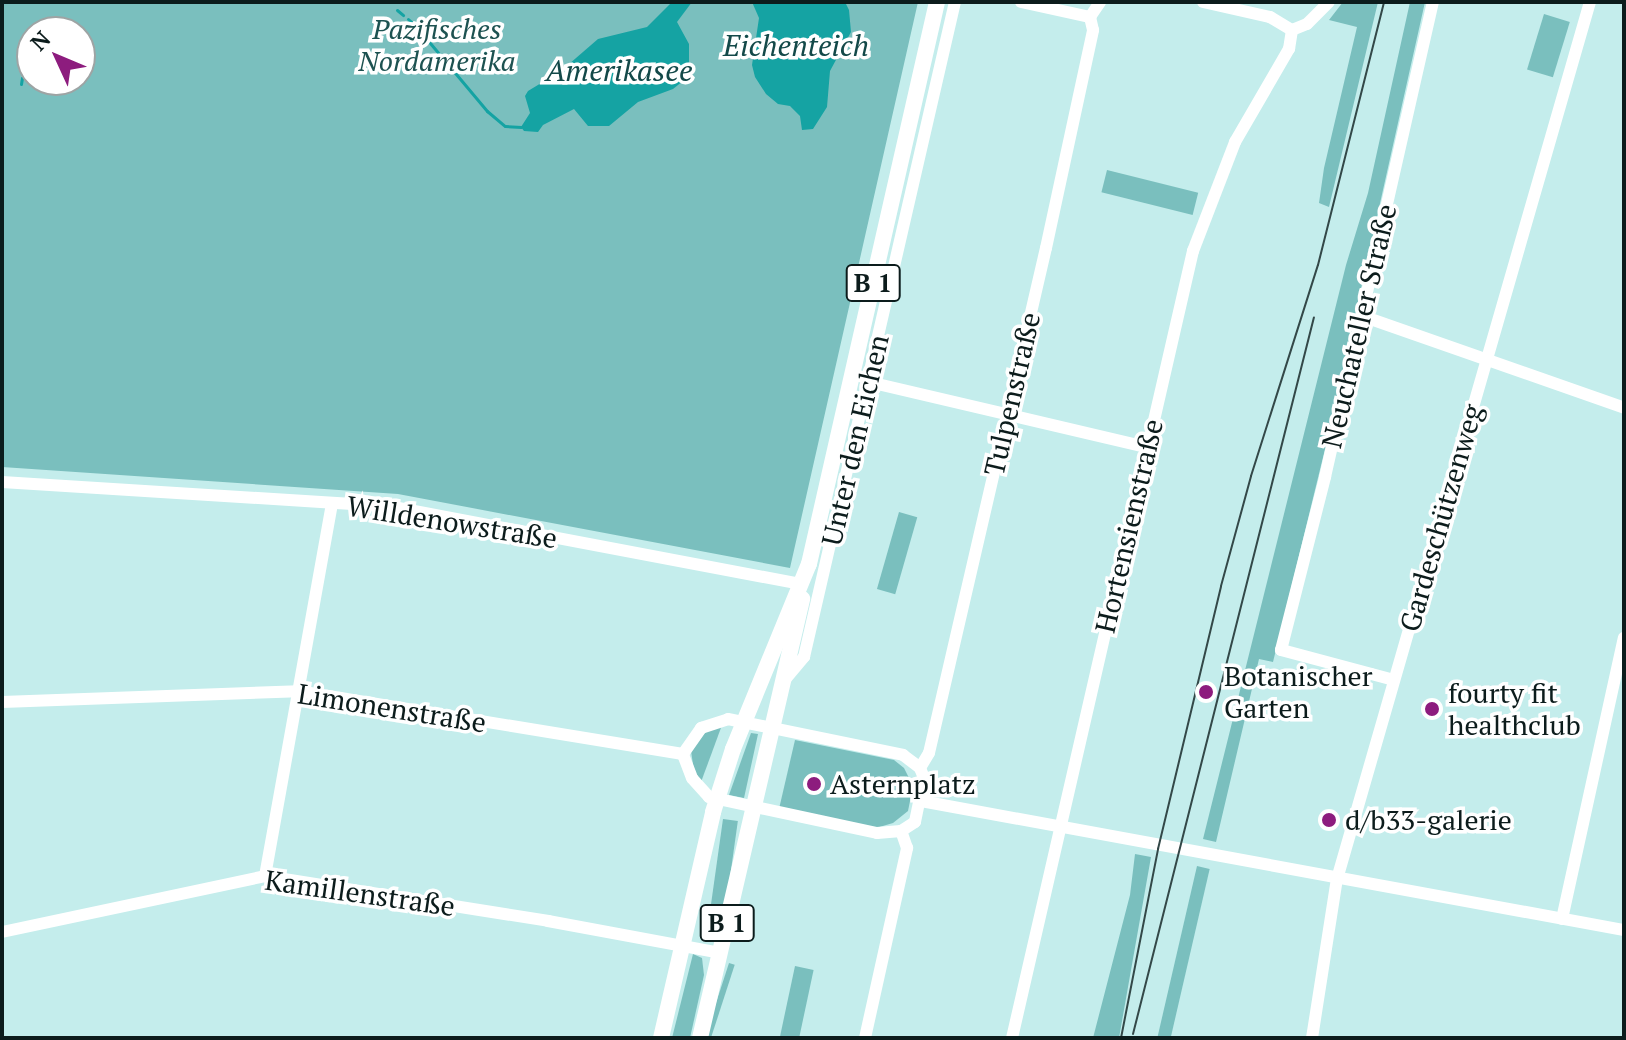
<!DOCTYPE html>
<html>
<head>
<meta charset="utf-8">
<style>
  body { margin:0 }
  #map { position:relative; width:1626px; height:1040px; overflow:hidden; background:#c4edec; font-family:"PT Serif",serif }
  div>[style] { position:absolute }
  .green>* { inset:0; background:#7abfbe; transform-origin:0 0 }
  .water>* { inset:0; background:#15a3a3 }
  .stream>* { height:3px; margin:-1.5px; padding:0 1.5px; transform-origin:1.5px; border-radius:1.5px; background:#15a3a3 }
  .minor>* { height:12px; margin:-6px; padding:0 6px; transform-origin:6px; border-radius:6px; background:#fff }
  .major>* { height:16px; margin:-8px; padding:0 8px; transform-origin:8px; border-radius:8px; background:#fff }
  .tram>* { height:2px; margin:-1px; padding:0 1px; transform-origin:1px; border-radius:1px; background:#334848 }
  .dots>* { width:22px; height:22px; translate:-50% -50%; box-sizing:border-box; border:4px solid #fff; border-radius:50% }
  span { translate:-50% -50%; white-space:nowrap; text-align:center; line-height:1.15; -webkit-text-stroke:7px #fff; paint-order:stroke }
  .shield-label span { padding:2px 6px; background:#fff; border:2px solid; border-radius:6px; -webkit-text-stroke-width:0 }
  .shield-label { font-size:26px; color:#0c1c1c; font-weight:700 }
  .park-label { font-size:28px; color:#1d5251; font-style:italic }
  .street-label { font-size:28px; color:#0c1c1c }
  .poi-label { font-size:28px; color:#0c1c1c }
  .left { translate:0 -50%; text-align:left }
  .water-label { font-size:30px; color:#134949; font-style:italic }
  .frame { position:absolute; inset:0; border:4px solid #0c1c1c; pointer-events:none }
  .north { position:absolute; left:16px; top:16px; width:80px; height:80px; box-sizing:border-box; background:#fff; border:2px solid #9ea4a4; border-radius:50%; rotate:314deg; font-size:22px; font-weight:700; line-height:32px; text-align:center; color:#0c1c1c }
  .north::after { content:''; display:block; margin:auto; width:28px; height:36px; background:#8d1c7e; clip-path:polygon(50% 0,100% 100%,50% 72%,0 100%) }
</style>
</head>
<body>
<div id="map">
  <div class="green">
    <i style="clip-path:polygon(evenodd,2px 2px,918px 2px,790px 568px,398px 494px,2px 467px,2px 2px,32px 32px,80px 32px,80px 80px,32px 80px,32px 32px)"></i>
    <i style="clip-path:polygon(1343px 2px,1378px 2px,1329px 207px,1319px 203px,1324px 168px,1357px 27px,1329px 20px)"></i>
    <i style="clip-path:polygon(1410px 2px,1425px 2px,1326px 445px,1273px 662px,1259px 659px,1216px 842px,1203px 839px,1346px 265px,1368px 193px)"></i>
    <i style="left:1544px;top:14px;width:27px;height:58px;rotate:17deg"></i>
    <i style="left:1107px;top:170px;width:94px;height:23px;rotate:14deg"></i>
    <i style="left:899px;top:512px;width:19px;height:80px;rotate:16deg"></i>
    <i style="clip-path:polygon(722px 725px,711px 755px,701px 782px,694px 771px,691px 751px,706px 731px)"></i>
    <i style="clip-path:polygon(751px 733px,758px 734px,744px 798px,729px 795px)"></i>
    <i style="clip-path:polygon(795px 740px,894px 760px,904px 768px,913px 786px,908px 811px,893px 823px,876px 828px,779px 809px)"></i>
    <i style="left:723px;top:819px;width:15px;height:122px;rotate:8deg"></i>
    <i style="clip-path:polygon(1135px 854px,1151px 857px,1119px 1038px,1093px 1038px,1130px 895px)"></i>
    <i style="left:1197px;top:866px;width:13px;height:178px;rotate:13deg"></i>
    <i style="clip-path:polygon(693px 954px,702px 958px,704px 975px,690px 1038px,672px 1038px)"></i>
    <i style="left:729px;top:963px;width:6px;height:77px;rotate:18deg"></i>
    <i style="left:795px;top:966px;width:19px;height:74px;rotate:12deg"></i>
  </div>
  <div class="water">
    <i style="clip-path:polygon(672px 2px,692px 2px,677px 22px,689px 44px,689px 64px,683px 81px,673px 89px,638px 102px,609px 126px,588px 126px,574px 109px,543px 125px,538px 132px,524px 131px,521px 127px,530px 113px,525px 96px,528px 91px,561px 71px,598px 39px,647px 27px)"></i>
    <i style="clip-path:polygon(752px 2px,845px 2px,849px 10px,851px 32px,830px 71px,827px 107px,813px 129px,802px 130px,800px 116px,790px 106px,778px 104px,766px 94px,755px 77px,752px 65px,759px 18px)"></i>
  </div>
  <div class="stream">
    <i style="left:397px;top:10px;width:8px;rotate:40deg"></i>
    <i style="left:408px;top:19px;width:12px;rotate:42deg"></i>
    <i style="left:419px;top:30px;width:11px;rotate:45deg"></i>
    <i style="left:430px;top:43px;width:89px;rotate:50deg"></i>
    <i style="left:487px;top:111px;width:23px;rotate:40deg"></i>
    <i style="left:505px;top:126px;width:16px;rotate:4deg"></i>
    <i style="left:21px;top:84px;width:6px;rotate:-81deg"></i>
    <i style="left:22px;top:78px;width:7px"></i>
    <i style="left:29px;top:78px;width:6px;rotate:-59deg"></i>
  </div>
  <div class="minor">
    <i style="left:1021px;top:2px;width:71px;rotate:12.3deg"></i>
    <i style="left:1203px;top:2px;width:69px;rotate:12.6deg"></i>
    <i style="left:1270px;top:17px;width:26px;rotate:31deg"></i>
    <i style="left:1090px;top:17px;width:18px;rotate:-56deg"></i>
    <i style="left:1292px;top:30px;width:16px;rotate:-22deg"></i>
    <i style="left:1307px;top:24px;width:31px;rotate:-45deg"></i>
    <i style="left:1362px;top:316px;width:278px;rotate:19.3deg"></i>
    <i style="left:869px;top:382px;width:285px;rotate:13.2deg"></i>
    <i style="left:2px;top:482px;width:387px;rotate:3.6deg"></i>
    <i style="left:388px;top:506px;width:421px;rotate:10.7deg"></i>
    <i style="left:1394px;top:680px;width:117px;rotate:-165.1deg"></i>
    <i style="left:1281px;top:650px;width:179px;rotate:-75.7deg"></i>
    <i style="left:1325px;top:477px;width:487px;rotate:-77.2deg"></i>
    <i style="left:783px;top:682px;width:33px;rotate:-50deg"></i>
    <i style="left:804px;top:657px;width:672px;rotate:-77.02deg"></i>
    <i style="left:2px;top:702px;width:296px;rotate:-2.1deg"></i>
    <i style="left:298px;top:691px;width:390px;rotate:9.3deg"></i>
    <i style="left:728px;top:719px;width:179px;rotate:11.6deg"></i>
    <i style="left:903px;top:755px;width:21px;rotate:37deg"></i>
    <i style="left:920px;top:768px;width:11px;rotate:68deg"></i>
    <i style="left:924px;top:778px;width:45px;rotate:101.6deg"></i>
    <i style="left:915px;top:822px;width:17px;rotate:147deg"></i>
    <i style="left:901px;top:831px;width:24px;rotate:175deg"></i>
    <i style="left:877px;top:833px;width:172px;rotate:-167.9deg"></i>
    <i style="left:709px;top:797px;width:25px;rotate:-132deg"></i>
    <i style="left:692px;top:778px;width:26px;rotate:-111deg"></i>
    <i style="left:683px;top:754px;width:32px;rotate:-55deg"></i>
    <i style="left:701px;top:728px;width:28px;rotate:-18deg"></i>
    <i style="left:920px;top:768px;width:17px;rotate:-59deg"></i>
    <i style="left:929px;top:753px;width:518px;rotate:-76.96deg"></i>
    <i style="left:1046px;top:248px;width:223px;rotate:-77.8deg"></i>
    <i style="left:1093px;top:30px;width:13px;rotate:-103deg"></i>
    <i style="left:921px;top:801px;width:715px;rotate:10.4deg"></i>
    <i style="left:265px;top:876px;width:379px;rotate:-79.8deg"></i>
    <i style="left:1562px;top:919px;width:288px;rotate:-77.6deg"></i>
    <i style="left:2px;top:932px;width:269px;rotate:-12deg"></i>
    <i style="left:265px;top:876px;width:287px;rotate:9deg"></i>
    <i style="left:548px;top:921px;width:175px;rotate:10.5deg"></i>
    <i style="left:865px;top:1038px;width:195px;rotate:-77.5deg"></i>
    <i style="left:907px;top:848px;width:18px;rotate:-109deg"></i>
    <i style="left:1012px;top:1038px;width:808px;rotate:-77.05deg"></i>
    <i style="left:1193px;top:251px;width:117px;rotate:-68.9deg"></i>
    <i style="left:1235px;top:142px;width:108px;rotate:-59.9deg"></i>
    <i style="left:1289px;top:49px;width:19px;rotate:-81deg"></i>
    <i style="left:1312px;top:1038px;width:161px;rotate:-81.1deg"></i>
    <i style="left:1337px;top:879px;width:913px;rotate:-73.91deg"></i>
  </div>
  <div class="major">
    <i style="left:661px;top:1038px;width:232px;rotate:-77deg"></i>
    <i style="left:713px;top:812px;width:66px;rotate:-72.4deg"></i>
    <i style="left:733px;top:749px;width:200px;rotate:-67.7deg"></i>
    <i style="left:809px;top:564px;width:576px;rotate:-77.17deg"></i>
    <i style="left:700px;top:1038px;width:451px;rotate:-76.9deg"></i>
  </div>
  <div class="tram">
    <i style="left:1133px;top:1034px;width:739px;rotate:-75.83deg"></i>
    <i style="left:1121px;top:1038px;width:193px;rotate:-78.9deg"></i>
    <i style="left:1158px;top:849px;width:270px;rotate:-76.5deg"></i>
    <i style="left:1221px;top:586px;width:114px;rotate:-74.7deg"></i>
    <i style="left:1251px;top:476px;width:221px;rotate:-72.4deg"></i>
    <i style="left:1318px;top:265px;width:271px;rotate:-75.9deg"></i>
  </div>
  <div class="dots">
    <i style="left:1206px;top:692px;background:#8d1c7e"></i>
    <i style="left:1432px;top:709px;background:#8d1c7e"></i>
    <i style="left:814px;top:784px;background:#8d1c7e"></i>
    <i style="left:1329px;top:820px;background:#8d1c7e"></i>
  </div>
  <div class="shield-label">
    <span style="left:873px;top:283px">B 1</span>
    <span style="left:727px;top:923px">B 1</span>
  </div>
  <div class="park-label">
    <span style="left:437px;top:45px">Pazifisches<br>Nordamerika</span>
  </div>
  <div class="street-label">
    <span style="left:1359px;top:326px;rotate:-77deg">Neuchateller Straße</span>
    <span style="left:1012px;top:394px;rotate:-77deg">Tulpenstraße</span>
    <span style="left:855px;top:440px;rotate:-77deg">Unter den Eichen</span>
    <span style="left:1441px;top:518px;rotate:-74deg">Gardeschützenweg</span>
    <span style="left:452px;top:522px;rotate:9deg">Willdenowstraße</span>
    <span style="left:1129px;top:526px;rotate:-77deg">Hortensienstraße</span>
    <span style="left:392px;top:708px;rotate:9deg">Limonenstraße</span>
    <span style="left:360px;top:893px;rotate:8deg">Kamillenstraße</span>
  </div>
  <div class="poi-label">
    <span class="left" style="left:1224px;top:692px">Botanischer<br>Garten</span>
    <span class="left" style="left:1448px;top:709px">fourty fit<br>healthclub</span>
    <span class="left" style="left:830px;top:784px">Asternplatz</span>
    <span class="left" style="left:1345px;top:820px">d/b33-galerie</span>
  </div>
  <div class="water-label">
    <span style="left:796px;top:45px">Eichenteich</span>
    <span style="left:619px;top:70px">Amerikasee</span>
  </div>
  <div class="frame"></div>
  <div class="north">N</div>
</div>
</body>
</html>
